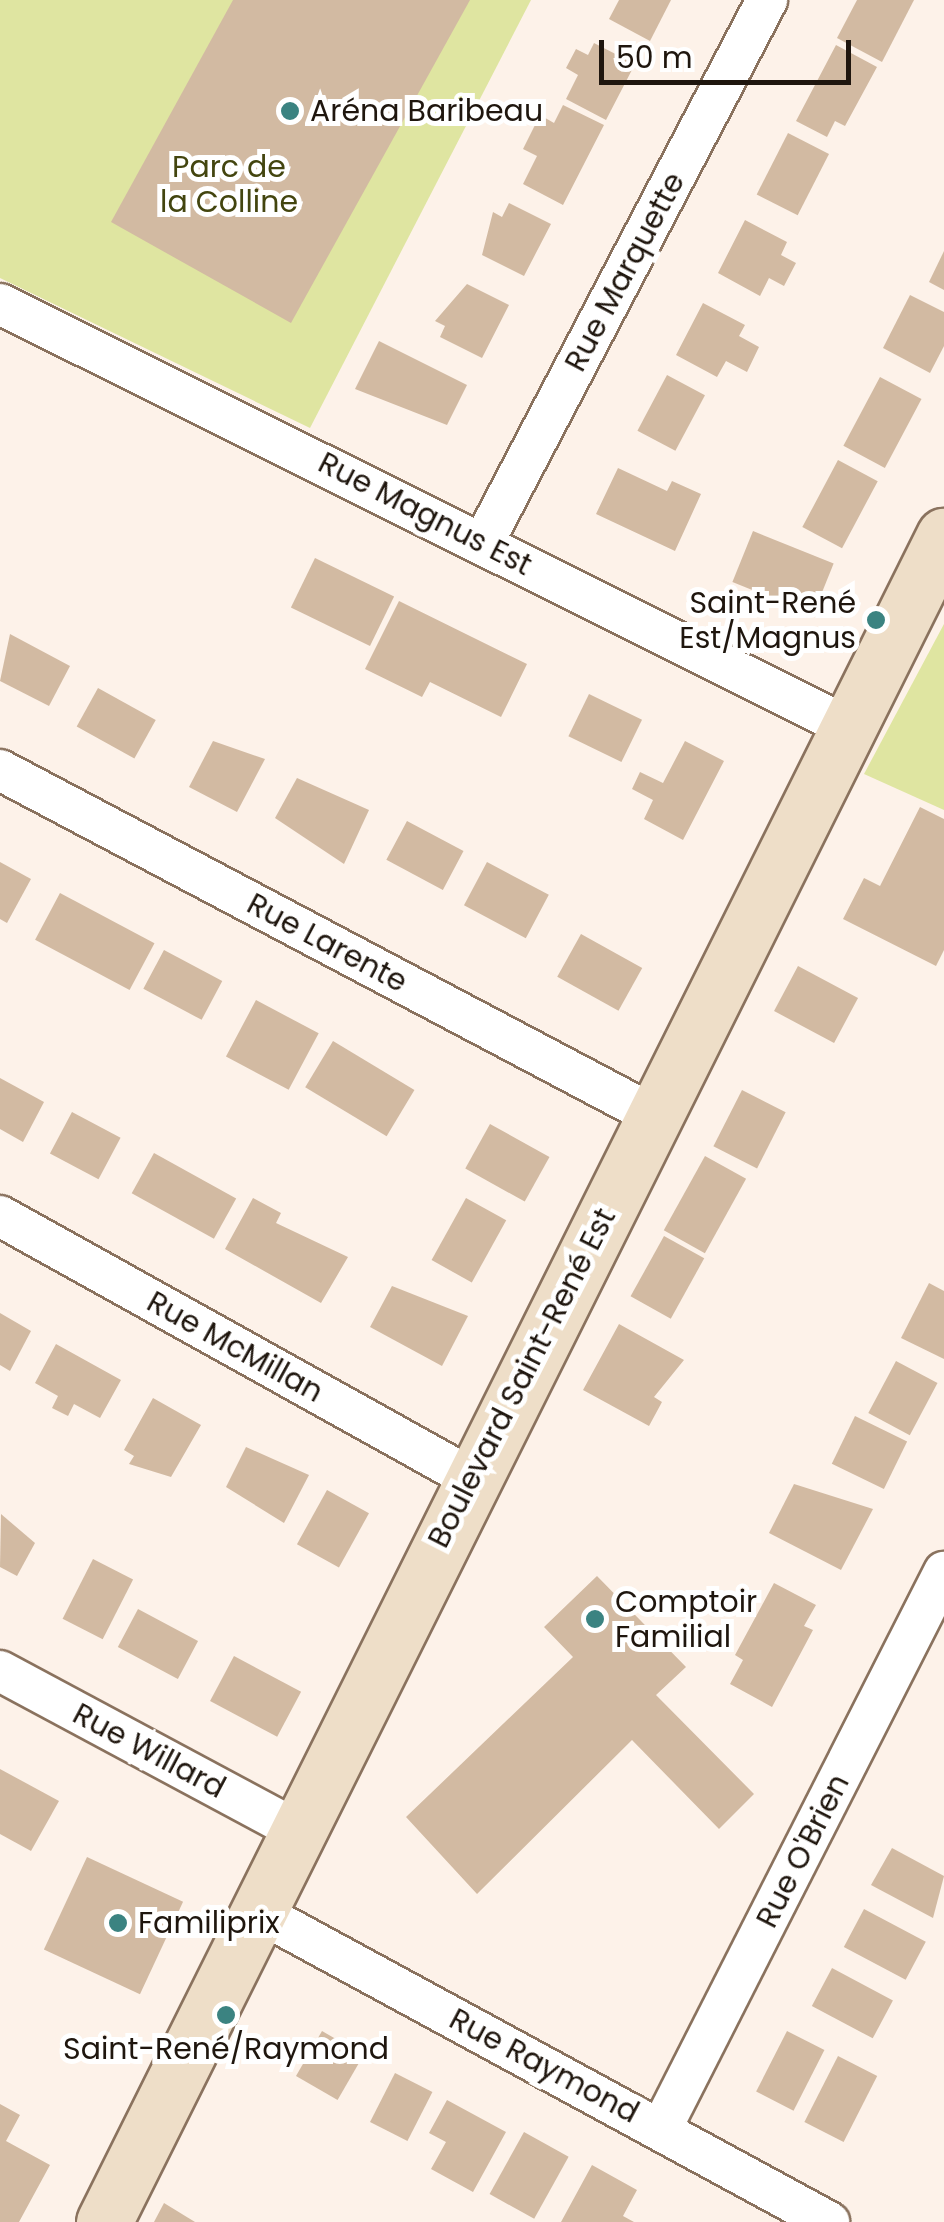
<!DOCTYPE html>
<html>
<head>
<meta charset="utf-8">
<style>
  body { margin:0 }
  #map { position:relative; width:944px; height:2222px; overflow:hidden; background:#fdf2e9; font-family:Poppins,sans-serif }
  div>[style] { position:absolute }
  .green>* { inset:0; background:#dfe5a1 }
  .building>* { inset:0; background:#d2baa2; transform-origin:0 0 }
  .roads { filter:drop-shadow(2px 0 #8a725e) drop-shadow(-2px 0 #8a725e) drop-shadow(0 2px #8a725e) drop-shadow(0 -2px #8a725e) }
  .street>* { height:40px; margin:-20px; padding:0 20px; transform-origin:20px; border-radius:20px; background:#fff }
  .secondary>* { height:55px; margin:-27.5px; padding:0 27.5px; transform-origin:27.5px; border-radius:27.5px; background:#eedec8 }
  .dots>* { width:28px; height:28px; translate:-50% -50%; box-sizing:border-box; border:5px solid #fff; border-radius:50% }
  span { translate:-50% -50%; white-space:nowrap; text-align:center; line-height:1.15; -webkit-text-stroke:10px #fff; paint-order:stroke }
  .poi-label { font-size:30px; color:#1f160e }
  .left { translate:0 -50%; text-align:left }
  .right { translate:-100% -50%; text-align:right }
  .park-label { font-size:30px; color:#43450f }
  .street-label { font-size:30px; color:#1f160e }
  .scale { position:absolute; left:599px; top:40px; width:252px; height:45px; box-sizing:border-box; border:5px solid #1f160e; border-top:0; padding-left:12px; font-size:30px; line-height:35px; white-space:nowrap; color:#1f160e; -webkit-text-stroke:8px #fff; paint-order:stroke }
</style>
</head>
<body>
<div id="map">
  <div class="green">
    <i style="clip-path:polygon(0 0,531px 0,310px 428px,0 278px)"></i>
    <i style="clip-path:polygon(944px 624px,944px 810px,864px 774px)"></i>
  </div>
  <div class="building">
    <i style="clip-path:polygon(233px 0,470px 0,291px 323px,111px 222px)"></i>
    <i style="clip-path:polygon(619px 0,671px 0,650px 41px,609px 19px)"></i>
    <i style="clip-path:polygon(857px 0,914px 0,882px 62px,837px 38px)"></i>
    <i style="clip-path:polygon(594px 43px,635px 64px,606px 120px,566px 99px,578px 75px,566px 68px,576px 49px,588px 55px)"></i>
    <i style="clip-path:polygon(836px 45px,877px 67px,845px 126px,835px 121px,827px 137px,796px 121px)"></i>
    <i style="clip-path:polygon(563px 105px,604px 125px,563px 205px,523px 184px,537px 156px,523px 149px,540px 115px,554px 123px)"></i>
    <i style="left:788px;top:133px;width:46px;height:69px;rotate:27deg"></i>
    <i style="clip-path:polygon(509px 203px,551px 224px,524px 276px,482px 255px,493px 212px,502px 217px)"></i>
    <i style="clip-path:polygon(745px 220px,787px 242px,781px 255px,796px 263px,784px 286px,769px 278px,760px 296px,718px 273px)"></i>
    <i style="clip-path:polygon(944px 251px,944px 290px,929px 282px)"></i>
    <i style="clip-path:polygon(467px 284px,509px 305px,482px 358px,440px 337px,445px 326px,435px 321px)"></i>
    <i style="clip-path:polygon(910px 295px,944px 312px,944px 346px,930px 373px,883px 348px)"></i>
    <i style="clip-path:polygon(703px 303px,745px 325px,739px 336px,759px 347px,747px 372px,726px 361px,717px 377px,676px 355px)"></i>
    <i style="clip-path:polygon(379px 341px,467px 385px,447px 425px,355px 389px)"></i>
    <i style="left:667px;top:375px;width:43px;height:63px;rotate:28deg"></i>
    <i style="left:880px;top:377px;width:47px;height:78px;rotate:28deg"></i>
    <i style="left:838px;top:460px;width:45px;height:76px;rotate:28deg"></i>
    <i style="clip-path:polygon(618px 468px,667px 491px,672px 481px,701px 494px,675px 551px,596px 514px)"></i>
    <i style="left:753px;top:531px;width:87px;height:55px;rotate:22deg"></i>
    <i style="left:315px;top:558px;width:88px;height:55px;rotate:26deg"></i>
    <i style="clip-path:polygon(399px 601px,527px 664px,501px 717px,430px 682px,422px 697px,365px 669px)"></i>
    <i style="clip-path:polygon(10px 634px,70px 666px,49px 706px,0 681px)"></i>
    <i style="left:98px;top:688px;width:66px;height:44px;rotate:29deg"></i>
    <i style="left:589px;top:694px;width:59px;height:47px;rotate:26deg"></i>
    <i style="clip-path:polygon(213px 741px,265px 759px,237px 812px,189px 787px)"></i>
    <i style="clip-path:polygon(685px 741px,724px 761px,683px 840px,644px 819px,653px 800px,632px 789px,640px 772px,663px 783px)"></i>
    <i style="clip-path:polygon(297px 778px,369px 810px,344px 864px,275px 818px)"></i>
    <i style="clip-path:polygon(920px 807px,944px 819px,944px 950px,936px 966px,843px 919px,864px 878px,880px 886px)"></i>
    <i style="left:407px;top:821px;width:64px;height:44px;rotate:28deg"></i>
    <i style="clip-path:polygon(0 862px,31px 879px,7px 923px,0 919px)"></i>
    <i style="left:487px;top:862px;width:70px;height:49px;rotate:28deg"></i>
    <i style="left:60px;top:893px;width:107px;height:53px;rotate:28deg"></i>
    <i style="left:581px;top:934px;width:70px;height:49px;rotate:29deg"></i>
    <i style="left:164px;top:950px;width:66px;height:44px;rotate:28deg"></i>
    <i style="left:798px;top:966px;width:68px;height:51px;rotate:28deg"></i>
    <i style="left:256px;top:1000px;width:71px;height:64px;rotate:28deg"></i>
    <i style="left:333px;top:1041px;width:95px;height:54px;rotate:31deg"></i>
    <i style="clip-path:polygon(0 1078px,44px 1102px,23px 1142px,0 1129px)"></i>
    <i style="left:742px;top:1090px;width:49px;height:63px;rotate:27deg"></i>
    <i style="left:72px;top:1112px;width:55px;height:47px;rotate:28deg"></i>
    <i style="left:490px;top:1124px;width:68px;height:51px;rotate:29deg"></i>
    <i style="left:154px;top:1153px;width:94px;height:46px;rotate:29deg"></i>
    <i style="left:705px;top:1156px;width:47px;height:85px;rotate:29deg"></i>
    <i style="clip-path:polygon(253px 1198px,281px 1213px,276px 1223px,348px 1257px,321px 1303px,225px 1249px)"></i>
    <i style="left:466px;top:1198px;width:46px;height:71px;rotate:29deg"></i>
    <i style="left:664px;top:1236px;width:46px;height:69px;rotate:29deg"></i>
    <i style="clip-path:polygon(929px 1283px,944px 1291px,944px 1359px,901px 1338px)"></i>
    <i style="clip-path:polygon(392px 1286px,468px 1316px,442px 1366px,370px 1327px)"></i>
    <i style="clip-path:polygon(0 1313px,31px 1331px,10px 1371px,0 1365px)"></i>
    <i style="clip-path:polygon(619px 1324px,684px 1360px,654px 1397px,662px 1402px,649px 1426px,583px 1390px)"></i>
    <i style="clip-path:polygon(56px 1344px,121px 1380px,100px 1418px,74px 1404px,68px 1416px,52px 1408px,58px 1396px,35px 1383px)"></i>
    <i style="left:896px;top:1361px;width:47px;height:59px;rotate:28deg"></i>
    <i style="clip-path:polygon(153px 1398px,201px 1425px,171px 1477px,129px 1464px,134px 1456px,124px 1450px)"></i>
    <i style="left:855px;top:1416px;width:58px;height:53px;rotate:26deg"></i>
    <i style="clip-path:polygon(246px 1447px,309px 1475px,284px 1523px,226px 1487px)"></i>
    <i style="clip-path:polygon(794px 1484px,873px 1509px,841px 1570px,769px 1533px)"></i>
    <i style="left:327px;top:1490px;width:48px;height:62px;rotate:29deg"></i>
    <i style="clip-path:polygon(1px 1514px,35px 1543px,17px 1576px,0 1567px)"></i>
    <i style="left:93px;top:1559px;width:45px;height:67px;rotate:27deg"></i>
    <i style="clip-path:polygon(597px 1576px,686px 1667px,656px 1695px,754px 1794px,719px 1829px,632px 1740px,477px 1894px,406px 1817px,573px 1657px,544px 1627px)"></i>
    <i style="clip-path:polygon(774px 1583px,816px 1605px,804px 1626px,813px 1630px,772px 1707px,730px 1684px,743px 1660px,735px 1655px)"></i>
    <i style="left:138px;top:1609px;width:68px;height:43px;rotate:28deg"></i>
    <i style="left:234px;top:1656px;width:76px;height:51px;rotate:28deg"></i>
    <i style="clip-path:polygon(0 1769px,59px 1801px,31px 1851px,0 1834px)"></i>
    <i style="clip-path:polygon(892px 1848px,944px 1876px,933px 1918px,871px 1885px)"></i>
    <i style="left:87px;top:1857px;width:106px;height:102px;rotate:25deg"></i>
    <i style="left:864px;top:1909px;width:70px;height:43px;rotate:28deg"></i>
    <i style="left:832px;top:1968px;width:69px;height:43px;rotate:28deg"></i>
    <i style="left:322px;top:2031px;width:48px;height:52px;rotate:30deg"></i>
    <i style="left:787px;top:2031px;width:42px;height:68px;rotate:27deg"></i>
    <i style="left:838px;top:2056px;width:44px;height:74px;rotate:27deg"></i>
    <i style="left:395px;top:2073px;width:42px;height:55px;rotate:27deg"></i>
    <i style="clip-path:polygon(447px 2100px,506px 2132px,473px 2192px,431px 2169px,446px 2142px,429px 2133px)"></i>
    <i style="clip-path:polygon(0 2104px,20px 2115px,6px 2141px,50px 2165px,19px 2222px,0 2222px)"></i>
    <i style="left:524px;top:2132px;width:51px;height:71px;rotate:29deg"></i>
    <i style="clip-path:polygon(592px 2165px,637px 2190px,623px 2216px,634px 2222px,561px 2222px)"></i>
    <i style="clip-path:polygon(164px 2203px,195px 2222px,154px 2222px)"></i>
  </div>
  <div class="roads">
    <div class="street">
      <i style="left:0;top:304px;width:948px;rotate:26.51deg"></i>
      <i style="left:483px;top:543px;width:613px;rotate:-62.39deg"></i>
      <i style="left:0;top:770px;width:739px;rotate:27.85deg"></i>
      <i style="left:0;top:1216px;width:539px;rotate:29.09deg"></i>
      <i style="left:0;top:1671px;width:339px;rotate:28.2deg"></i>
      <i style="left:258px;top:1912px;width:650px;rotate:28.5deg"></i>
      <i style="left:661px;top:2129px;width:625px;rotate:-63.07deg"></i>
    </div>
    <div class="secondary">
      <i style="left:104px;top:2222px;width:1884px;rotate:-63.52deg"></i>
    </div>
  </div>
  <div class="dots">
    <i style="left:290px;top:111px;background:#3b8381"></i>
    <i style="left:876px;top:620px;background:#3b8381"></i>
    <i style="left:595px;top:1619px;background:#3b8381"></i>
    <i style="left:118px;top:1923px;background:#3b8381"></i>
    <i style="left:226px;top:2015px;background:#3b8381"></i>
  </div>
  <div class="poi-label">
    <span class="left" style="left:310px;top:111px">Aréna Baribeau</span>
    <span class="right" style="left:856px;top:620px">Saint-René<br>Est/Magnus</span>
    <span class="left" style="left:615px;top:1619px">Comptoir<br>Familial</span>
    <span class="left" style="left:138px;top:1923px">Familiprix</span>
    <span style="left:226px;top:2049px">Saint-René/Raymond</span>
  </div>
  <div class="park-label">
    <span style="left:229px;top:184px">Parc de<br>la Colline</span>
  </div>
  <div class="street-label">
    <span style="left:625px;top:272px;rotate:-62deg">Rue Marquette</span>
    <span style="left:425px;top:514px;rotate:27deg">Rue Magnus Est</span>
    <span style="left:327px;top:943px;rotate:28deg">Rue Larente</span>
    <span style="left:235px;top:1347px;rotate:29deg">Rue McMillan</span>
    <span style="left:522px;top:1378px;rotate:-63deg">Boulevard Saint-René Est</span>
    <span style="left:149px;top:1751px;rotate:28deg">Rue Willard</span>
    <span style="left:803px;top:1851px;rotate:-63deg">Rue O'Brien</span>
    <span style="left:544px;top:2066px;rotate:28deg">Rue Raymond</span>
  </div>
  <div class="scale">50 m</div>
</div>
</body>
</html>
